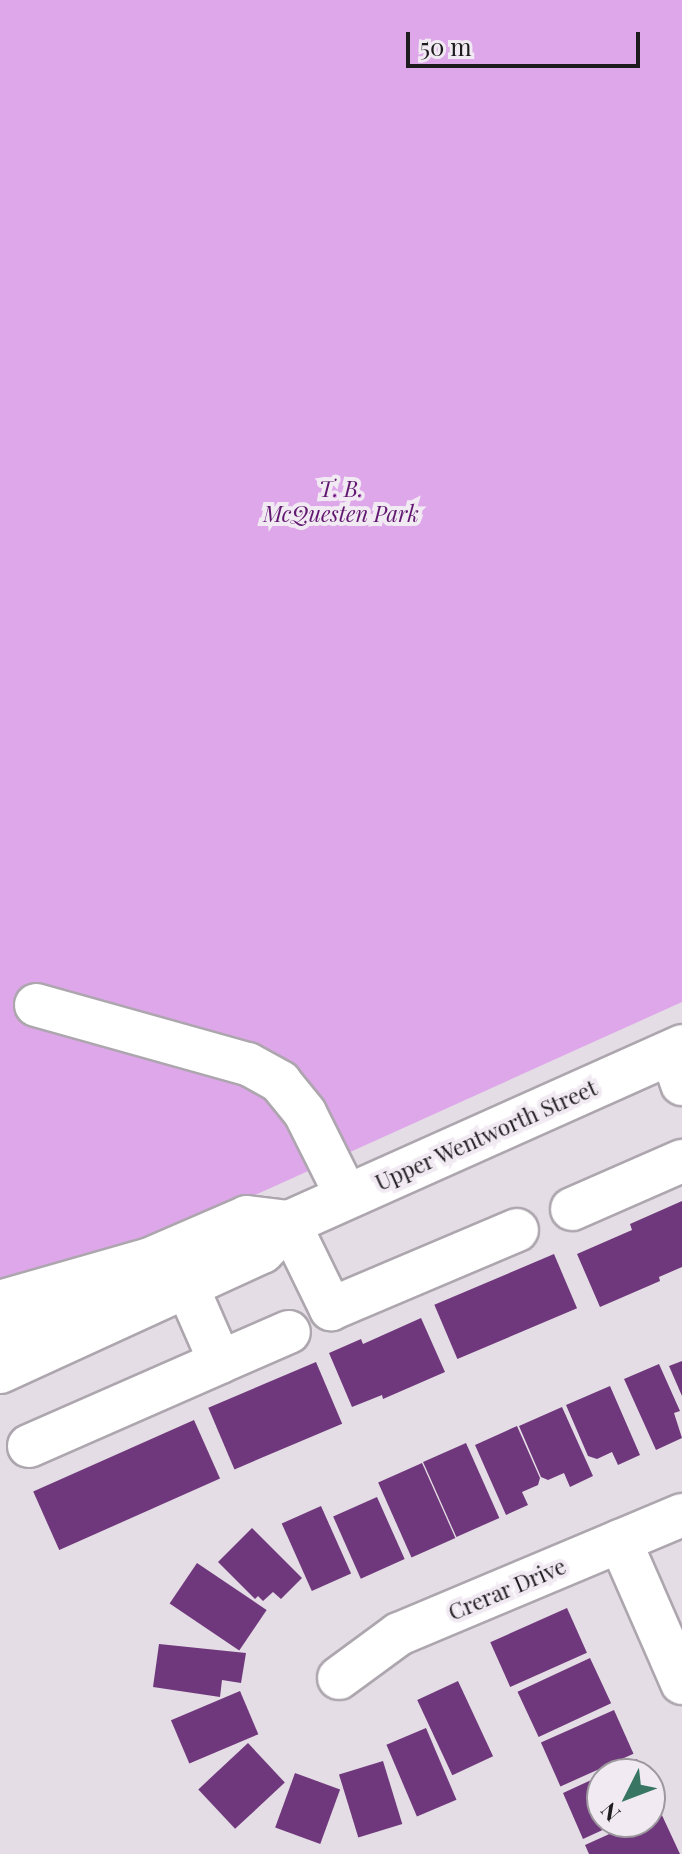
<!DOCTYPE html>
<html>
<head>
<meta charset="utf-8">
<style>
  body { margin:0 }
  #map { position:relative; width:682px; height:1854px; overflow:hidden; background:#e4dde5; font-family:"Playfair Display",serif }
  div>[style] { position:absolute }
  .green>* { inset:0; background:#dea7ea }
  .building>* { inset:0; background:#70387c; transform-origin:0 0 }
  .roads { filter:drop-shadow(2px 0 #ada6ae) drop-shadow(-2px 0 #ada6ae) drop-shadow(0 2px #ada6ae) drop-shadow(0 -2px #ada6ae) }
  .minor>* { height:42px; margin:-21px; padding:0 21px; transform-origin:21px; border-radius:21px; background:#fff }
  .major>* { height:44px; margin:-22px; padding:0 22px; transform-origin:22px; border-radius:22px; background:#fff }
  .highway>* { height:44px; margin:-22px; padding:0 22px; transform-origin:22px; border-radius:22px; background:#fff }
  span { translate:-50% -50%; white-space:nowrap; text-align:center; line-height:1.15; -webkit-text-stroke:8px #f1eaf3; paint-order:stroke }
  .park-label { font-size:22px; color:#611670; font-style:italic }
  .street-label { font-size:22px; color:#1e1b1e }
  .north { position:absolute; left:586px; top:1758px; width:80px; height:80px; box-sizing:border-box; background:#f1eaf3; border:2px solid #9d979e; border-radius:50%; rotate:228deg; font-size:22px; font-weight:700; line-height:32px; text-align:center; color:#1e1b1e }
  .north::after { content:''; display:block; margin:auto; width:28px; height:36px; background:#387663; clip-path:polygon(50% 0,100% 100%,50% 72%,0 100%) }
  .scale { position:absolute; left:406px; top:32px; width:234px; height:36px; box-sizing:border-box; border:4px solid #1e1b1e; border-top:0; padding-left:10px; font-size:24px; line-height:28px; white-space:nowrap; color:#1e1b1e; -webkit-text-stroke:6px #f1eaf3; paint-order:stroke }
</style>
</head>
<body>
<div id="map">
  <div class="green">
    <i style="clip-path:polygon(0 0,682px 0,682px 1002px,215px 1213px,0 1284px)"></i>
  </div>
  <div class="building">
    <i style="clip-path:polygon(682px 1201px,682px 1267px,659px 1277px,660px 1281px,600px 1307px,577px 1254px,632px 1230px,630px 1224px)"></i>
    <i style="left:554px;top:1254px;width:59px;height:130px;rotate:67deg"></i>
    <i style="clip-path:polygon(421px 1318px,445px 1372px,383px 1399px,382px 1395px,352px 1407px,329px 1353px,361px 1339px,363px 1344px)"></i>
    <i style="clip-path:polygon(682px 1361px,682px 1396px,669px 1366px)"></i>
    <i style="left:316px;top:1362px;width:67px;height:117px;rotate:67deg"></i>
    <i style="clip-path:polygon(659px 1364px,680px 1411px,674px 1413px,682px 1438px,656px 1450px,624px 1379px)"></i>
    <i style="clip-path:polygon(610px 1386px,640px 1455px,618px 1465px,612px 1452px,597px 1459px,588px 1456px,566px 1405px)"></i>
    <i style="clip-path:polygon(562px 1407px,593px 1476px,570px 1487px,564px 1473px,548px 1480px,541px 1477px,519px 1426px)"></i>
    <i style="left:194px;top:1420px;width:64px;height:176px;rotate:66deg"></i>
    <i style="clip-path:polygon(517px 1426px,540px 1478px,538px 1485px,522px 1492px,528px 1505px,506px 1515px,475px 1445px)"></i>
    <i style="left:466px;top:1443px;width:82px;height:47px;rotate:66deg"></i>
    <i style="left:422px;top:1463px;width:82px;height:48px;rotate:66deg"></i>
    <i style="left:377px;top:1497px;width:68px;height:48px;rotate:66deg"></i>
    <i style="left:321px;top:1506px;width:74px;height:43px;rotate:66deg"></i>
    <i style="clip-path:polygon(252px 1528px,302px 1578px,281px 1599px,273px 1592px,263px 1601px,258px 1596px,255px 1599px,218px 1562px)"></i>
    <i style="left:197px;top:1563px;width:84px;height:49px;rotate:34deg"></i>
    <i style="left:567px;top:1608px;width:49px;height:84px;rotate:66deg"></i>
    <i style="clip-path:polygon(159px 1644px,246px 1653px,241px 1683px,222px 1680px,220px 1697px,153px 1687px)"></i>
    <i style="left:590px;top:1658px;width:50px;height:80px;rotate:65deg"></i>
    <i style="left:458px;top:1681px;width:83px;height:45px;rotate:65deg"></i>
    <i style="left:240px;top:1691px;width:47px;height:75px;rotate:67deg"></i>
    <i style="left:614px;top:1710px;width:48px;height:80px;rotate:66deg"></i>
    <i style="left:426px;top:1728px;width:78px;height:43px;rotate:67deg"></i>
    <i style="left:248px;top:1743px;width:54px;height:68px;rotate:47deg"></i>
    <i style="clip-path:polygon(637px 1759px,644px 1774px,605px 1774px)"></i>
    <i style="left:383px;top:1761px;width:66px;height:46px;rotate:73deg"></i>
    <i style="left:295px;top:1773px;width:48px;height:58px;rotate:20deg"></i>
    <i style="clip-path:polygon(602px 1775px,602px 1822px,620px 1822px,583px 1839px,563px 1793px)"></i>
    <i style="clip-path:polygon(660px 1811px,680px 1854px,589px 1854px,585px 1845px,636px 1822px,650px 1822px,650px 1816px)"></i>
  </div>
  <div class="roads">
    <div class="minor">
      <i style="left:36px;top:1005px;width:220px;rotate:15.6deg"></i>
      <i style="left:248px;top:1064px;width:37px;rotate:29deg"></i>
      <i style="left:280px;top:1082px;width:40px;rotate:51deg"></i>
      <i style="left:305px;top:1113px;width:94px;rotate:63.4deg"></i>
      <i style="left:671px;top:1052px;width:34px;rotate:71deg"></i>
      <i style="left:572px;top:1209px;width:120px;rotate:-23.6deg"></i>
      <i style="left:289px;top:1223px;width:96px;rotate:64deg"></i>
      <i style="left:331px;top:1309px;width:202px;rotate:-23deg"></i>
      <i style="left:186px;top:1284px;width:85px;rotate:66.4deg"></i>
      <i style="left:220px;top:1362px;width:75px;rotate:-23.5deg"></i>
      <i style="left:29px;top:1446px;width:209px;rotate:-23.7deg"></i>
      <i style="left:620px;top:1541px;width:155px;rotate:66.4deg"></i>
      <i style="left:339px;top:1678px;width:74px;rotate:-36.3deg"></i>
      <i style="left:399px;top:1634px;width:307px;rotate:-22.8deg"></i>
    </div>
    <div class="major">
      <i style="left:0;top:1325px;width:269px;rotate:-23.4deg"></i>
      <i style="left:247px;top:1218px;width:42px;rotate:6.8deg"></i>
      <i style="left:0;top:1371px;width:288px;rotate:-24.6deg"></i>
      <i style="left:262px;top:1251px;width:39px;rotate:-46deg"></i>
      <i style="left:289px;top:1223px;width:431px;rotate:-24.1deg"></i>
    </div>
    <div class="highway">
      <i style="left:0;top:1303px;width:152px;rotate:-16deg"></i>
    </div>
  </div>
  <div class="park-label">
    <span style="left:341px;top:501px">T. B.<br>McQuesten Park</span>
  </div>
  <div class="street-label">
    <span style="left:486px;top:1135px;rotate:-24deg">Upper Wentworth Street</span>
    <span style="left:507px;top:1589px;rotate:-23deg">Crerar Drive</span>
  </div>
  <div class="north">N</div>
  <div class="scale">50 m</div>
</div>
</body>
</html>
